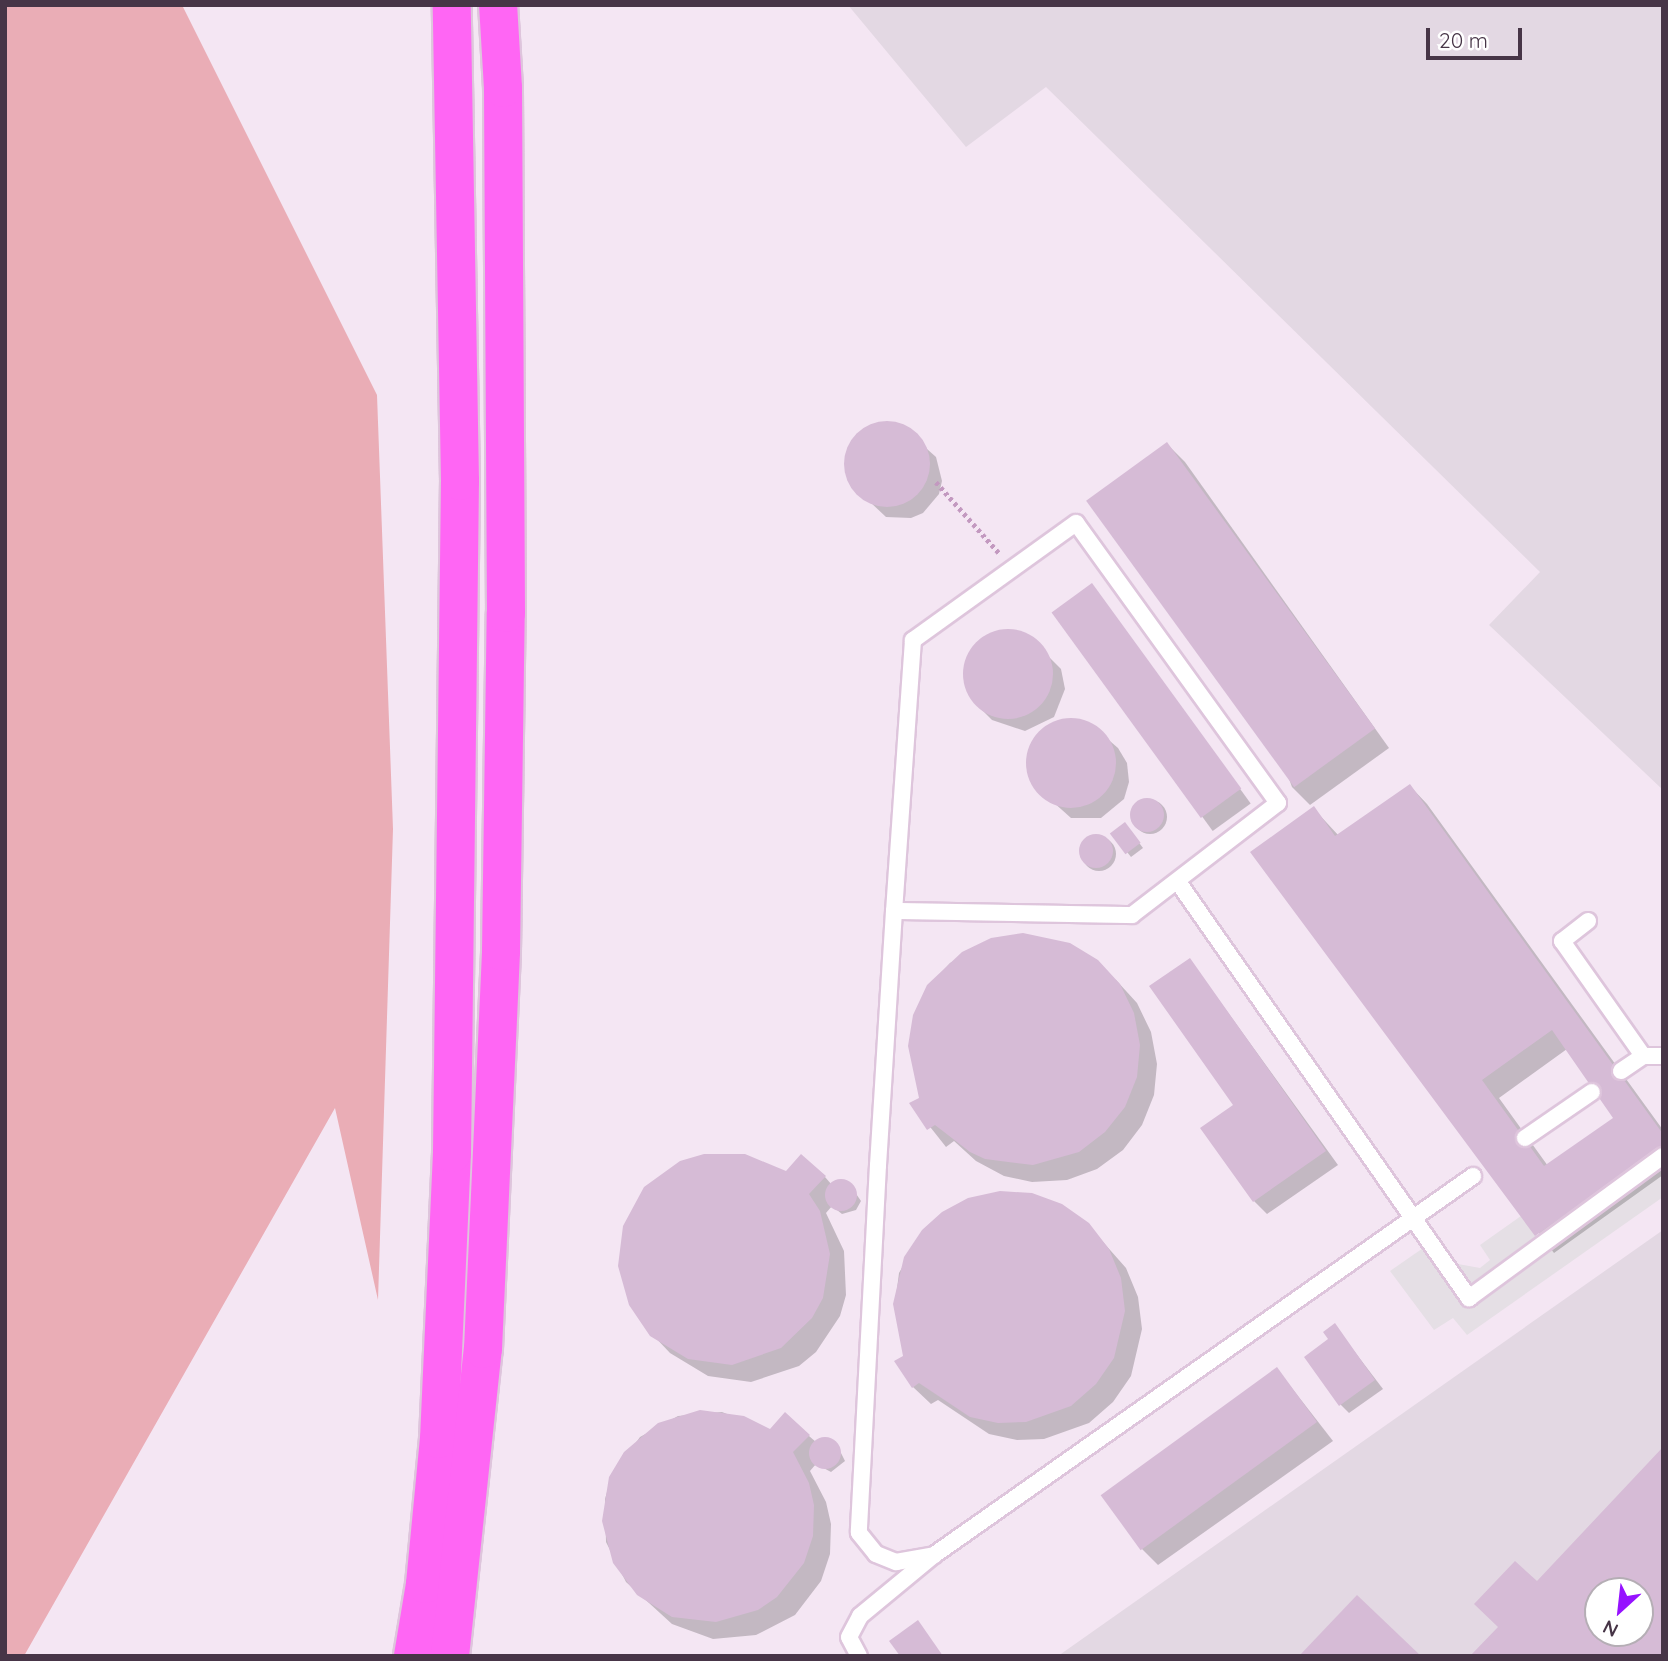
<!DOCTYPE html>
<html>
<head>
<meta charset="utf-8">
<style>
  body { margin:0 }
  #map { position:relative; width:1668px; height:1661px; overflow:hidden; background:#f4e6f3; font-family:Quicksand,sans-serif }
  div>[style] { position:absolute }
  .industrial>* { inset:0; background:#e3d8e3 }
  .green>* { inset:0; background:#eaadb6 }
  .parking>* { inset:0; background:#e5dfe5 }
  .shadow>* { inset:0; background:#0003; transform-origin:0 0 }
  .round { border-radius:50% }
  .building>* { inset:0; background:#d6bbd6; transform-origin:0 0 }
  .path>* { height:4.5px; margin-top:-2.25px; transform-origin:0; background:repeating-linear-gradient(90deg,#c399c0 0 3.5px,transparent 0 7px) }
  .roads { filter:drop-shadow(2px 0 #dec5dc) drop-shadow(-2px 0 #dec5dc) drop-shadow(0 2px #dec5dc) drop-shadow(0 -2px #dec5dc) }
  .lane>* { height:16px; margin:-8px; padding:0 8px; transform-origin:8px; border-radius:8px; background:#fff }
  .highway>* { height:38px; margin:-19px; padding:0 19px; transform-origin:19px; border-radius:19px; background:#ff66f4 }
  span { translate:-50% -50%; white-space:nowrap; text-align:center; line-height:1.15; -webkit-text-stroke:5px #fff; paint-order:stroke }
  .frame { position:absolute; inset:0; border:7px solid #473547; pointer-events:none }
  .north { position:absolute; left:1584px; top:1577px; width:70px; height:70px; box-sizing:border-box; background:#fff; border:2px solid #b5aeb5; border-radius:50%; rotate:207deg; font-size:19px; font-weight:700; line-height:28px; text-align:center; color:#473547 }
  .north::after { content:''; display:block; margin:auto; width:24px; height:32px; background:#9612ff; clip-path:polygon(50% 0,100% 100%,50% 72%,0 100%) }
  .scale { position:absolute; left:1426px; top:28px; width:96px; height:32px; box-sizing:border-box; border:4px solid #473547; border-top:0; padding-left:9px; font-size:21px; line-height:24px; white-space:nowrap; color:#473547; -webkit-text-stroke:5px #fff; paint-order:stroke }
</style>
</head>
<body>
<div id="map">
  <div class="industrial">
    <i style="clip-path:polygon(848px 5px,1663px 5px,1663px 790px,1489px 625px,1540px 572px,1046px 87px,966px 147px)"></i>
    <i style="clip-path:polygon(evenodd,1663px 1230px,1663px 1656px,1058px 1656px,1663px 1230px,1598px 1591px,1640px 1591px,1640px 1633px,1598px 1633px,1598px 1591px)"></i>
  </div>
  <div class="green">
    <i style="clip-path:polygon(5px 5px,182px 5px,377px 395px,393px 829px,378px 1300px,335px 1108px,24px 1656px,5px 1656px)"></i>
  </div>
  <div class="parking">
    <i style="clip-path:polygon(1663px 1145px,1663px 1197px,1467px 1335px,1453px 1318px,1434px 1330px,1390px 1271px,1439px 1237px,1458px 1264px,1480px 1268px,1490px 1260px,1480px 1245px,1521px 1216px,1536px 1236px)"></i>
  </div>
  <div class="shadow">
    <i style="clip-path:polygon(886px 423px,900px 425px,936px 457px,942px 481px,939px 494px,923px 513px,911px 518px,886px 517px,851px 484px,846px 457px,860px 432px)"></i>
    <i style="clip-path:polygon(1167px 444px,1185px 462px,1389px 748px,1310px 805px,1292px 787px)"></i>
    <i style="left:1092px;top:585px;width:270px;height:47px;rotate:54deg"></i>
    <i style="clip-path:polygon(1004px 630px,1022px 633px,1047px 655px,1061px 669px,1065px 689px,1054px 717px,1025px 731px,992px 720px,978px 706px,964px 672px,973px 647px,987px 635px)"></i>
    <i style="clip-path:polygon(1056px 722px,1089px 723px,1118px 748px,1127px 763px,1129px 782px,1124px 799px,1101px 818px,1071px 818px,1033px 784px,1029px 752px,1041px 732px)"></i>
    <i style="clip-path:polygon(evenodd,1410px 786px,1427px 804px,1663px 1130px,1663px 1175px,1554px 1253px,1253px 852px,1314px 809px,1339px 836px,1410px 786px,1567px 1049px,1616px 1118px,1548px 1166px,1499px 1098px,1567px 1049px)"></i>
    <i class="round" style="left:1133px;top:800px;width:34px;height:34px"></i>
    <i style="clip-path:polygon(1128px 828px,1143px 848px,1131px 857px,1112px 833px)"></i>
    <i class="round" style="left:1082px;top:837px;width:34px;height:34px"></i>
    <i style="clip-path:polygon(992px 940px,1116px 980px,1137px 1003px,1151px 1032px,1157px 1064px,1154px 1095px,1142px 1125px,1123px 1150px,1097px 1169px,1067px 1180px,1032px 1182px,1004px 1176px,976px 1161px,954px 1141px,946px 1147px,912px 1104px,921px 1098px,929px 986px,950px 963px)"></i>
    <i style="clip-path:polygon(1190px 960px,1338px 1165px,1267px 1214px,1254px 1201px,1235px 1105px)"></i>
    <i style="clip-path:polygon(723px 1154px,745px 1156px,786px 1173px,825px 1177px,832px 1185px,848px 1182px,861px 1201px,856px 1210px,842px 1214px,832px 1206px,826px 1213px,844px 1251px,846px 1295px,840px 1316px,816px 1352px,799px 1366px,751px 1382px,708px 1376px,670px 1353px,652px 1334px,681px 1163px)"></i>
    <i style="clip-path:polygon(1088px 1225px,1126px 1268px,1138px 1297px,1142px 1329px,1131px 1376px,1113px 1402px,1089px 1423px,1044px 1439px,1017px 1440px,989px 1434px,938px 1400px,931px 1404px,913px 1387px,895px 1304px,899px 1273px,923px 1231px)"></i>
    <i style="clip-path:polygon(1335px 1326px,1383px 1389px,1349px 1413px,1341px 1405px,1330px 1340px)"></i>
    <i style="clip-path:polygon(1277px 1369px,1333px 1441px,1158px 1565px,1140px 1547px)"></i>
    <i style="clip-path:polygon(722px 1412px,770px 1431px,809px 1436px,816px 1442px,823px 1438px,835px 1441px,845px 1461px,831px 1472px,816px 1464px,810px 1471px,826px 1502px,831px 1524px,830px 1554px,821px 1581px,795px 1615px,756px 1635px,713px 1639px,672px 1624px,626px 1582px,606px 1542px,605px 1499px,611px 1478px,640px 1437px,678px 1416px)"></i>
  </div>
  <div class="building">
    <i class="round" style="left:844px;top:421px;width:86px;height:86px"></i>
    <i style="left:1167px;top:442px;width:354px;height:100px;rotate:54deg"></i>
    <i style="left:1092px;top:583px;width:254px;height:50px;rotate:54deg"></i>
    <i class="round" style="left:963px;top:629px;width:90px;height:90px"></i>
    <i class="round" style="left:1026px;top:718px;width:90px;height:90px"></i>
    <i style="clip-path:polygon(evenodd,1410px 784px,1663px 1134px,1663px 1145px,1535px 1236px,1250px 852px,1314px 806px,1335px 836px,1410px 784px,1552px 1030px,1613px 1118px,1544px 1166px,1482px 1080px,1552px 1030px)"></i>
    <i class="round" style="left:1130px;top:798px;width:34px;height:34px"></i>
    <i style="left:1125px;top:822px;width:26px;height:19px;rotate:53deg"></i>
    <i class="round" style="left:1079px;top:834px;width:34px;height:34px"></i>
    <i style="clip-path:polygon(1023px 933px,1070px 943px,1098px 960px,1120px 984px,1134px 1013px,1140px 1045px,1137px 1077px,1125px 1107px,1105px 1132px,1079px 1152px,1033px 1165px,985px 1159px,970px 1152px,935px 1125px,927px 1130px,909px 1103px,919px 1098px,908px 1046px,913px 1015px,927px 985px,962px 952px,991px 938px)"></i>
    <i style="clip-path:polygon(1190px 958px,1326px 1151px,1253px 1202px,1200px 1128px,1233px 1105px,1149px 986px)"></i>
    <i style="clip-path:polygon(704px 1154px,745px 1154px,786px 1171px,801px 1154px,826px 1176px,809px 1194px,820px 1211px,830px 1254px,823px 1298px,812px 1318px,781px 1348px,732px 1365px,688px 1359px,650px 1336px,629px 1305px,618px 1266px,623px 1226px,644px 1187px,680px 1161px)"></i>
    <i class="round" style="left:825px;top:1179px;width:32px;height:32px"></i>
    <i style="clip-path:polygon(1000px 1191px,1032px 1193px,1062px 1204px,1089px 1223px,1109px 1249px,1121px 1278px,1125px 1311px,1114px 1358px,1096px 1384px,1071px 1406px,1026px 1422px,998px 1423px,970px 1417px,919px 1383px,912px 1388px,894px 1361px,903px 1356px,893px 1304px,904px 1257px,922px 1230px,942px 1212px,968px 1198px)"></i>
    <i style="clip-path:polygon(1335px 1323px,1375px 1380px,1339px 1406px,1304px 1357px,1328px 1339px,1323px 1332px)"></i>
    <i style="left:1277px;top:1367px;width:68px;height:218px;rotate:54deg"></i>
    <i style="clip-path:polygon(700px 1410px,744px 1416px,770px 1429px,785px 1412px,810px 1435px,793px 1452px,809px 1483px,814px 1505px,813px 1536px,804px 1563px,777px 1597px,758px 1610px,716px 1622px,672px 1617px,637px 1595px,613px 1563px,602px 1521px,609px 1477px,624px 1452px,658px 1423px)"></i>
    <i class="round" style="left:809px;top:1437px;width:32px;height:32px"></i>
    <i style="clip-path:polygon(evenodd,1663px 1447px,1663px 1656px,1470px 1656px,1498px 1627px,1474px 1604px,1515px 1561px,1537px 1581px,1663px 1447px,1598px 1591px,1640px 1591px,1640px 1633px,1598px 1633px,1598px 1591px)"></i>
    <i style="clip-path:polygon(1357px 1595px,1421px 1656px,1299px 1656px)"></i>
    <i style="clip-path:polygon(918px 1620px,943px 1656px,900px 1656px,889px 1641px)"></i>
  </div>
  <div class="path">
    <i style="left:936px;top:482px;width:95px;rotate:48.4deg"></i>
  </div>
  <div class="roads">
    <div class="lane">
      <i style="left:1178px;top:882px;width:508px;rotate:55.03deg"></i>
      <i style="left:1469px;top:1298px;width:240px;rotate:-36.2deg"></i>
      <i style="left:894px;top:911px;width:238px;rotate:1deg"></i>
      <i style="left:1132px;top:915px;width:184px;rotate:-37.5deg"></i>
      <i style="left:1278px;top:803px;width:345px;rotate:-125.8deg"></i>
      <i style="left:1076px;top:523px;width:201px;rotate:144.3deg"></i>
      <i style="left:913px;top:640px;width:272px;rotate:94deg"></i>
      <i style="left:894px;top:911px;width:255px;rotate:93.6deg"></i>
      <i style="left:878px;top:1165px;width:368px;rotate:93deg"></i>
      <i style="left:859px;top:1533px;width:27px;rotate:51deg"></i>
      <i style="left:876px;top:1554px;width:22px;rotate:22deg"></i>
      <i style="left:896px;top:1562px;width:39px;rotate:-10deg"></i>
      <i style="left:1588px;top:921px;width:33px;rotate:142deg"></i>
      <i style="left:1562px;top:941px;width:141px;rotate:54.8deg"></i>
      <i style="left:1621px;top:1071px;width:27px;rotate:-34deg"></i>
      <i style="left:1643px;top:1056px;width:20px"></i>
      <i style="left:1525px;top:1138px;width:81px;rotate:-34.5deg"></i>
      <i style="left:859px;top:1656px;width:21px;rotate:-118deg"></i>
      <i style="left:849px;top:1637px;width:24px;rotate:-62deg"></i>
      <i style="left:860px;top:1616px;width:96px;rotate:-39.5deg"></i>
      <i style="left:934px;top:1555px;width:659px;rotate:-35.11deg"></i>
    </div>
    <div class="highway">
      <i style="left:413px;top:1656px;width:73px;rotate:-80.5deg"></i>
      <i style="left:425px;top:1584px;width:146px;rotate:-84.5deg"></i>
      <i style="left:439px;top:1439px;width:286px;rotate:-87.4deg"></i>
      <i style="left:452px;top:1153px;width:672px;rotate:-89.32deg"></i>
      <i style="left:460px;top:481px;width:476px;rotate:-91deg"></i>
      <i style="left:450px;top:1656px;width:309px;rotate:-83.9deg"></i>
      <i style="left:483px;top:1349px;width:398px;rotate:-87.4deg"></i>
      <i style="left:501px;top:951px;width:338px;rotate:-89.2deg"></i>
      <i style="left:506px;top:613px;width:525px;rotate:-90.33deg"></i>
      <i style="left:503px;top:88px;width:83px;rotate:-93.4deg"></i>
    </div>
  </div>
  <div class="frame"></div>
  <div class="north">N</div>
  <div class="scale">20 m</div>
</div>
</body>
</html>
